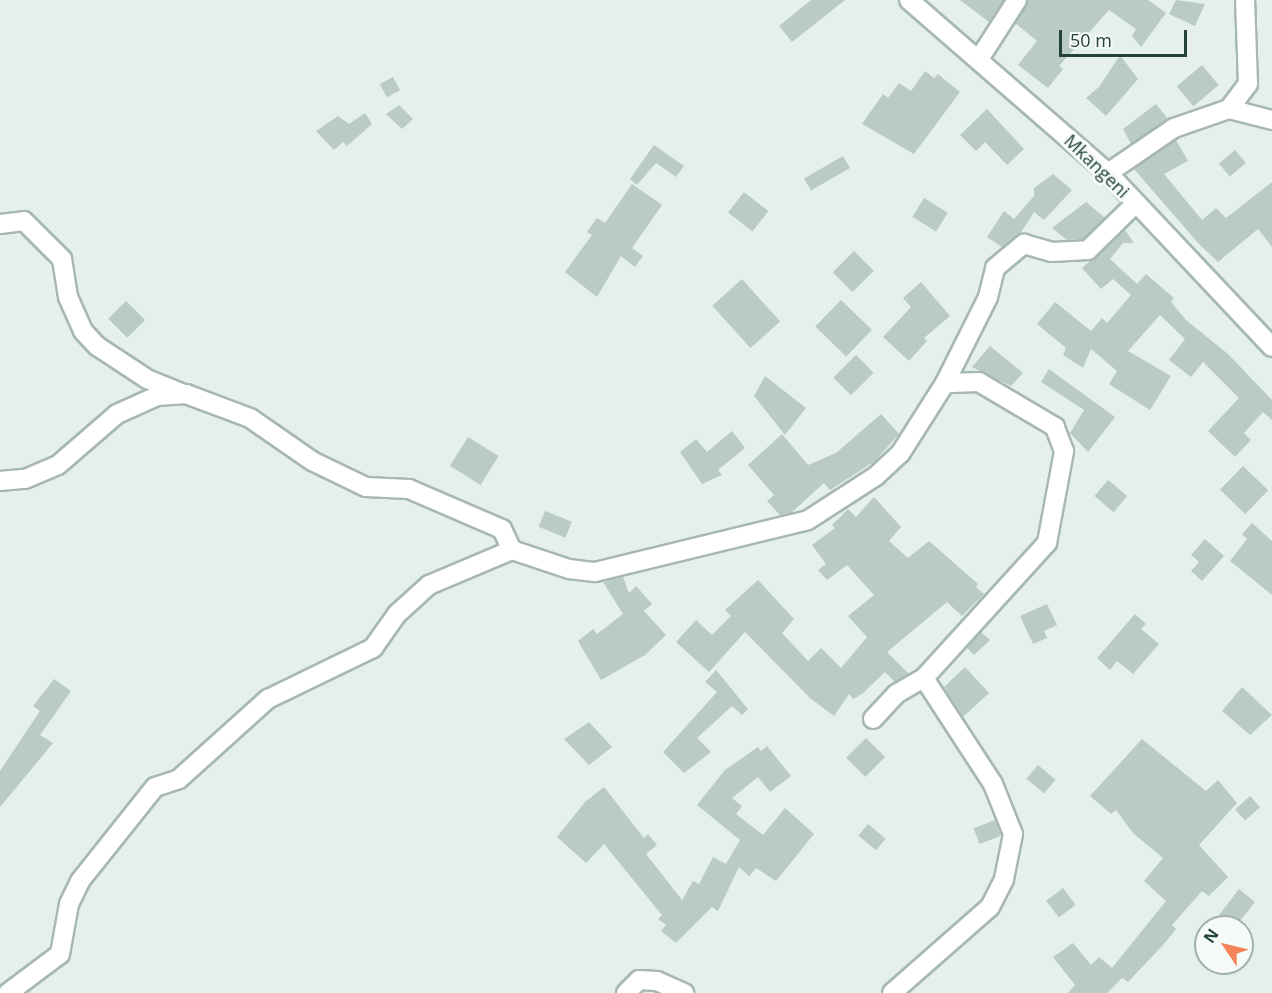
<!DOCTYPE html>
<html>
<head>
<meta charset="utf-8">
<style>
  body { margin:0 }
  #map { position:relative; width:1272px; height:993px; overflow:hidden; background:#e5efeb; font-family:"Open Sans",sans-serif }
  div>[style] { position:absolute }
  .building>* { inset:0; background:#bacac4; transform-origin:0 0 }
  .roads { filter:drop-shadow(2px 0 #a7b8b2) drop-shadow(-2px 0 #a7b8b2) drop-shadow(0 2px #a7b8b2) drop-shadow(0 -2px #a7b8b2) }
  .minor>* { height:18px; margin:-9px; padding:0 9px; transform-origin:9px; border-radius:9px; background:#fff }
  .tertiary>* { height:18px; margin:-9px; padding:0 9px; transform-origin:9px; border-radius:9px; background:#fff }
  span { translate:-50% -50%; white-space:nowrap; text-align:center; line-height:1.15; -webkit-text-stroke:6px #f6fbf8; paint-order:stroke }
  .street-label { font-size:18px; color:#23423a }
  .north { position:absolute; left:1194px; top:915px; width:60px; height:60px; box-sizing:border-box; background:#f6fbf8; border:2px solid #a2b1ac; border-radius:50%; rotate:305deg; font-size:16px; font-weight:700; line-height:24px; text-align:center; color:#23423a }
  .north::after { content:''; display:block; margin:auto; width:21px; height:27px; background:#f6845b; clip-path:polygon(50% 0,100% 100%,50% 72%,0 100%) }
  .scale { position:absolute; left:1059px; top:30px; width:128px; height:27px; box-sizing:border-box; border:3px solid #23423a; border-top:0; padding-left:8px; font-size:18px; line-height:21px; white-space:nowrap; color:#23423a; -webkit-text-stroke:4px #f6fbf8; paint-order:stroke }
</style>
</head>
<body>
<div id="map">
  <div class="building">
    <i style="clip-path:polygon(811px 0,845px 0,792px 42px,779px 26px)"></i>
    <i style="clip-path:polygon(960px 0,1004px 0,989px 22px)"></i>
    <i style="clip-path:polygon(1028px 0,1148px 0,1166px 13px,1141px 47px,1132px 36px,1136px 29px,1109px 10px,1059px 66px,1063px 69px,1048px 88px,1018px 65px,1037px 41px,1015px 23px)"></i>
    <i style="clip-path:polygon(1176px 0,1205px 4px,1195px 26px,1169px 14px)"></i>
    <i style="clip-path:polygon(1120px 55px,1138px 79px,1106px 116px,1086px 98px,1099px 87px)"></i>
    <i style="left:1202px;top:65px;width:26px;height:33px;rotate:50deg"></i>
    <i style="clip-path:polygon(925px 71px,934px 78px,938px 74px,960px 92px,914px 154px,862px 124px,883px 94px,888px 98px,899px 83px,911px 91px)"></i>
    <i style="left:393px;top:77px;width:15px;height:15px;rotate:62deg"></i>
    <i style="clip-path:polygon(1156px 104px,1168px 119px,1131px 144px,1123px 129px)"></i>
    <i style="clip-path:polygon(399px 105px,413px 119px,402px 129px,386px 114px)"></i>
    <i style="clip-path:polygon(987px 109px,1024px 149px,1007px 165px,985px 142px,976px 151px,960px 135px)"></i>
    <i style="clip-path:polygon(365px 113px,372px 124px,347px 146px,343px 142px,334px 150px,316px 131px,338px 116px,349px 124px)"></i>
    <i style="clip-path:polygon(1176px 140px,1188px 161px,1164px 174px,1202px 220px,1216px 208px,1226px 218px,1272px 182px,1272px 247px,1258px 229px,1218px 262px,1198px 243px,1134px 169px)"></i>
    <i style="clip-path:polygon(654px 145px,684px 166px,676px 177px,656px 163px,637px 185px,630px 179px)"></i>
    <i style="left:1235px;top:150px;width:17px;height:21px;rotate:50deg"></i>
    <i style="left:843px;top:156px;width:14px;height:45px;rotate:60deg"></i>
    <i style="clip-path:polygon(1053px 174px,1072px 190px,1044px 220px,1034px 212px,1020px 234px,1002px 247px,987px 237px,1004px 211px,1014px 219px,1034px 196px,1034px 188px)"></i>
    <i style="clip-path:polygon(632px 184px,662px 205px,632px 248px,643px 256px,635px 267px,621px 256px,597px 297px,565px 272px,592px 235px,587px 232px,597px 218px,605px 223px)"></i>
    <i style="left:744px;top:192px;width:31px;height:26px;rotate:38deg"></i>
    <i style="left:924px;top:198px;width:28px;height:22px;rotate:32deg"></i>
    <i style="clip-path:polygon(1086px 202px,1105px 218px,1083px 239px,1067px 240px,1052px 228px)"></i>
    <i style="clip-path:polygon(1125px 230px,1134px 243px,1123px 243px,1110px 259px,1137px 284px,1146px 274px,1174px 298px,1171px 302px,1186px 320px,1228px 354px,1272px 400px,1272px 420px,1263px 412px,1244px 433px,1251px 440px,1235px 457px,1208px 431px,1239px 398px,1203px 362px,1191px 377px,1169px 360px,1185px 339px,1160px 315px,1128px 351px,1171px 376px,1150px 410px,1109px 384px,1117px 371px,1091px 349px,1083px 368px,1063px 355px,1066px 348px,1037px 324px,1055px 302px,1091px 331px,1102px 318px,1107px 323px,1131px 295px,1113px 279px,1101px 289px,1082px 268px)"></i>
    <i style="left:854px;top:251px;width:28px;height:30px;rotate:45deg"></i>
    <i style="left:742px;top:279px;width:57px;height:40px;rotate:48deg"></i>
    <i style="clip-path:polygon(921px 282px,950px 316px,924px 338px,927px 341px,909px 361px,883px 337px,911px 307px,903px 298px)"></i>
    <i style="left:841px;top:300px;width:43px;height:37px;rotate:44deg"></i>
    <i style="left:126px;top:301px;width:27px;height:25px;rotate:45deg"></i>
    <i style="clip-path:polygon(990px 346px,1023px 373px,1011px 386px,972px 367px)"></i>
    <i style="left:856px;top:355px;width:25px;height:32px;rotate:45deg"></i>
    <i style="clip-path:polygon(1049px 369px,1115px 417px,1088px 452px,1070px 433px,1084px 410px,1041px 382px)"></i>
    <i style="clip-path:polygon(765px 376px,806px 408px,785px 435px,754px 396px)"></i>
    <i style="clip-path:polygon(881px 414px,899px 434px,875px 461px,830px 490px,824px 483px,791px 513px,780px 515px,767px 501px,774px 495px,748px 465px,782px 434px,808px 465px,836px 453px)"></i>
    <i style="clip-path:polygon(732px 431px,745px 448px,718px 470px,722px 475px,702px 484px,680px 452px,696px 439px,707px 452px)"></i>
    <i style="left:468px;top:437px;width:36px;height:34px;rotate:32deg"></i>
    <i style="left:1243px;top:466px;width:35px;height:33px;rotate:44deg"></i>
    <i style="left:1108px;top:480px;width:25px;height:21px;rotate:40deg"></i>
    <i style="clip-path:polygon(874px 497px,901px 527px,889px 541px,908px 558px,929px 541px,978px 584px,976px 587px,984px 594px,962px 616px,947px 602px,887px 652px,909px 674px,895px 682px,885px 672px,862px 694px,853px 699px,849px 694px,834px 716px,810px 698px,745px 632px,709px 672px,676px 642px,696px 620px,712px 635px,731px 616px,725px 610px,758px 580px,794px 619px,782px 633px,808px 661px,821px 648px,841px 668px,867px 637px,848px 616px,874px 595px,847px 565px,827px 580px,818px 570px,826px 564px,812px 545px,835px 528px,832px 525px,848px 509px,856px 517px)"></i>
    <i style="left:545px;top:511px;width:29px;height:17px;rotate:22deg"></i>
    <i style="clip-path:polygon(1252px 523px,1272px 541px,1272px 595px,1230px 561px,1247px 539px,1242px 534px)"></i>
    <i style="clip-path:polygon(1205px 539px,1224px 556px,1202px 581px,1191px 571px,1199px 562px,1191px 555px)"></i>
    <i style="clip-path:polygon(623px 577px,629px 593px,636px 586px,652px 604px,644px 611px,666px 635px,645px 655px,601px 680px,578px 641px,593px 629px,597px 634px,623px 614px,603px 582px)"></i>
    <i style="clip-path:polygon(1047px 604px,1057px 625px,1044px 631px,1047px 638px,1033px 644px,1020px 616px)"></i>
    <i style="clip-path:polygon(1135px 614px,1146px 624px,1141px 629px,1159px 644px,1133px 674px,1117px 661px,1110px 670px,1097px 658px)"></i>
    <i style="clip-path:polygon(981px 632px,990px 640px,974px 655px,967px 648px)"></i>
    <i style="clip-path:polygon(965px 667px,989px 693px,963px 717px,944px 687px)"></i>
    <i style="clip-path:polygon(716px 670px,748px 709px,742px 715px,732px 706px,697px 738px,711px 752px,684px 773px,663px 752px,717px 692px,705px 682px)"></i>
    <i style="clip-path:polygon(54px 679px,71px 691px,40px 735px,53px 743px,0 807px,0 771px,40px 711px,33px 706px)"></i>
    <i style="clip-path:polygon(1242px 687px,1272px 715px,1250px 735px,1222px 711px)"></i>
    <i style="clip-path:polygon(589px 722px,612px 747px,589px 765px,564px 739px)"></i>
    <i style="left:866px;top:738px;width:27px;height:28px;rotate:45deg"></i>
    <i style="clip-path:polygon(1142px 739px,1206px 791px,1218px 780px,1237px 803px,1199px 845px,1228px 877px,1209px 896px,1202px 891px,1172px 925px,1176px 929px,1163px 945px,1128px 982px,1122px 978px,1107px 993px,1068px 993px,1075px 985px,1053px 957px,1073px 943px,1091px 965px,1099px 957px,1112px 968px,1166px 901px,1144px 881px,1163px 858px,1133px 833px,1116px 810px,1111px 814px,1090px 796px)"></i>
    <i style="clip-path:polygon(767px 746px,791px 776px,770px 792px,758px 777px,732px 798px,742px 806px,736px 814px,763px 835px,785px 808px,814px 834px,776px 881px,756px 868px,749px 876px,739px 867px,718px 911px,712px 907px,676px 943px,661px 931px,666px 925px,658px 919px,662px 915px,604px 844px,586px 863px,557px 837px,585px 802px,604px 787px,644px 838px,648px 834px,657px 845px,646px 854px,682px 900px,693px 881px,699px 884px,713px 857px,726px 864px,740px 840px,697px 805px,725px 770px,758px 747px,761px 751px)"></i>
    <i style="left:1038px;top:765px;width:23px;height:18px;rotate:40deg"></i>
    <i style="left:1250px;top:796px;width:15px;height:20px;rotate:48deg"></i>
    <i style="left:995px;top:820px;width:17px;height:23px;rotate:69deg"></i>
    <i style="left:868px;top:824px;width:23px;height:15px;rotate:40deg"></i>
    <i style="left:1063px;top:888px;width:21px;height:21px;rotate:53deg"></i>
    <i style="clip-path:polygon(1239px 889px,1255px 902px,1235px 927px,1210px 927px)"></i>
  </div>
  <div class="roads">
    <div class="minor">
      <i style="left:979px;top:59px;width:70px;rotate:-57.2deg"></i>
      <i style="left:1229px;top:109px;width:44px;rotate:14.3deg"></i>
      <i style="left:1108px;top:173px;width:80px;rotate:-34.3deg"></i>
      <i style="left:1174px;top:128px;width:58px;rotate:-19.1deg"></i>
      <i style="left:1229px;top:109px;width:31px;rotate:-53deg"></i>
      <i style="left:1248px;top:84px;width:84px;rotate:-92deg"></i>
      <i style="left:0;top:224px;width:24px;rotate:-7deg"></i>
      <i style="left:24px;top:221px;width:54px;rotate:45deg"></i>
      <i style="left:62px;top:259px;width:38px;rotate:81deg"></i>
      <i style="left:68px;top:297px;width:37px;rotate:66deg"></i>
      <i style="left:83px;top:331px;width:21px;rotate:47deg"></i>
      <i style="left:97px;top:346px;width:60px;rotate:33.4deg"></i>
      <i style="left:147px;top:379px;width:40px;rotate:22deg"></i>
      <i style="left:0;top:481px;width:25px;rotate:-5deg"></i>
      <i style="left:25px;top:479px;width:36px;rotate:-23deg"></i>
      <i style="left:58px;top:465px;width:78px;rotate:-40.8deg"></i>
      <i style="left:117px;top:414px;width:44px;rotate:-24.2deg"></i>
      <i style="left:157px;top:396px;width:29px;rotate:-4deg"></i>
      <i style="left:186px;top:394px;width:68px;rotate:20.6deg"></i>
      <i style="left:250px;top:418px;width:75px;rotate:34.7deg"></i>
      <i style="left:312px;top:461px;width:60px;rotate:25.7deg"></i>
      <i style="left:366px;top:487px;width:43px;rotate:2.7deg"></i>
      <i style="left:409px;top:489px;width:101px;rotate:23.3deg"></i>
      <i style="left:502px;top:529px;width:23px;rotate:65deg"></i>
      <i style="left:873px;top:719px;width:34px;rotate:-47deg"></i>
      <i style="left:896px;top:694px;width:32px;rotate:-30deg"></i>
      <i style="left:924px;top:678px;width:183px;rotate:-47.7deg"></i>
      <i style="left:1047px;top:543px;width:94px;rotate:-79.5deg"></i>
      <i style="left:1064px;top:451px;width:26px;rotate:-111deg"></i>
      <i style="left:1055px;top:427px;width:88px;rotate:-149.4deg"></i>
      <i style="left:979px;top:382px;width:34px;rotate:178deg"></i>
      <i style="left:8px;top:993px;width:65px;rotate:-36.9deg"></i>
      <i style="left:60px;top:954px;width:51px;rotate:-79.8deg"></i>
      <i style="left:69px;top:904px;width:25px;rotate:-64deg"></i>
      <i style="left:80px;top:881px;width:120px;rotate:-51.4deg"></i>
      <i style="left:155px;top:787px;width:25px;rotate:-18deg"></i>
      <i style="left:179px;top:779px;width:120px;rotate:-42deg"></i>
      <i style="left:268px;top:699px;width:117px;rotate:-25.9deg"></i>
      <i style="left:373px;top:648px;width:42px;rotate:-54.8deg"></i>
      <i style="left:397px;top:614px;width:43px;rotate:-42.2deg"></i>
      <i style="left:429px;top:585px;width:90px;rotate:-22.9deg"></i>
      <i style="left:512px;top:550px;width:60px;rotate:18.4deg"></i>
      <i style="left:569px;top:569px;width:26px;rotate:7deg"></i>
      <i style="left:595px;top:572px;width:219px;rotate:-13.7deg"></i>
      <i style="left:808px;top:520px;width:81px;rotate:-32.9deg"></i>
      <i style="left:876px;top:476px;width:33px;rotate:-43deg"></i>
      <i style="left:900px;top:454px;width:84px;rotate:-57.6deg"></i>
      <i style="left:945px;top:383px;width:96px;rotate:-63.4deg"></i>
      <i style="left:988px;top:297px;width:30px;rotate:-76deg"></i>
      <i style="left:995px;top:268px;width:38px;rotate:-40deg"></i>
      <i style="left:1024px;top:244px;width:29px;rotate:16deg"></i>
      <i style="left:1052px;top:252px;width:36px;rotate:-3deg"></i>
      <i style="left:1088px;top:250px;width:67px;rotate:-44.4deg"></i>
      <i style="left:626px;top:993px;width:18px;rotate:-45deg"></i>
      <i style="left:639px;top:980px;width:18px;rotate:3deg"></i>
      <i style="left:657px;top:981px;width:30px;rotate:24deg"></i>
      <i style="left:892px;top:993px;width:130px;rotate:-41.3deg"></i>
      <i style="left:990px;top:907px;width:31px;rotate:-63deg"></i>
      <i style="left:1004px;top:879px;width:46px;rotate:-78.7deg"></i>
      <i style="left:1013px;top:834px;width:54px;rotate:-111.8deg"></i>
      <i style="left:993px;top:784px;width:126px;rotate:-123.1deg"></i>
    </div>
    <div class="tertiary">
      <i style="left:909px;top:0;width:264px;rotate:41deg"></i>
      <i style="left:1108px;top:173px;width:239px;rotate:46.7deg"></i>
    </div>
  </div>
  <div class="street-label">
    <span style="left:1097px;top:166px;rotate:44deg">Mkangeni</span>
  </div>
  <div class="north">N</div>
  <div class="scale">50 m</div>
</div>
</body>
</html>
